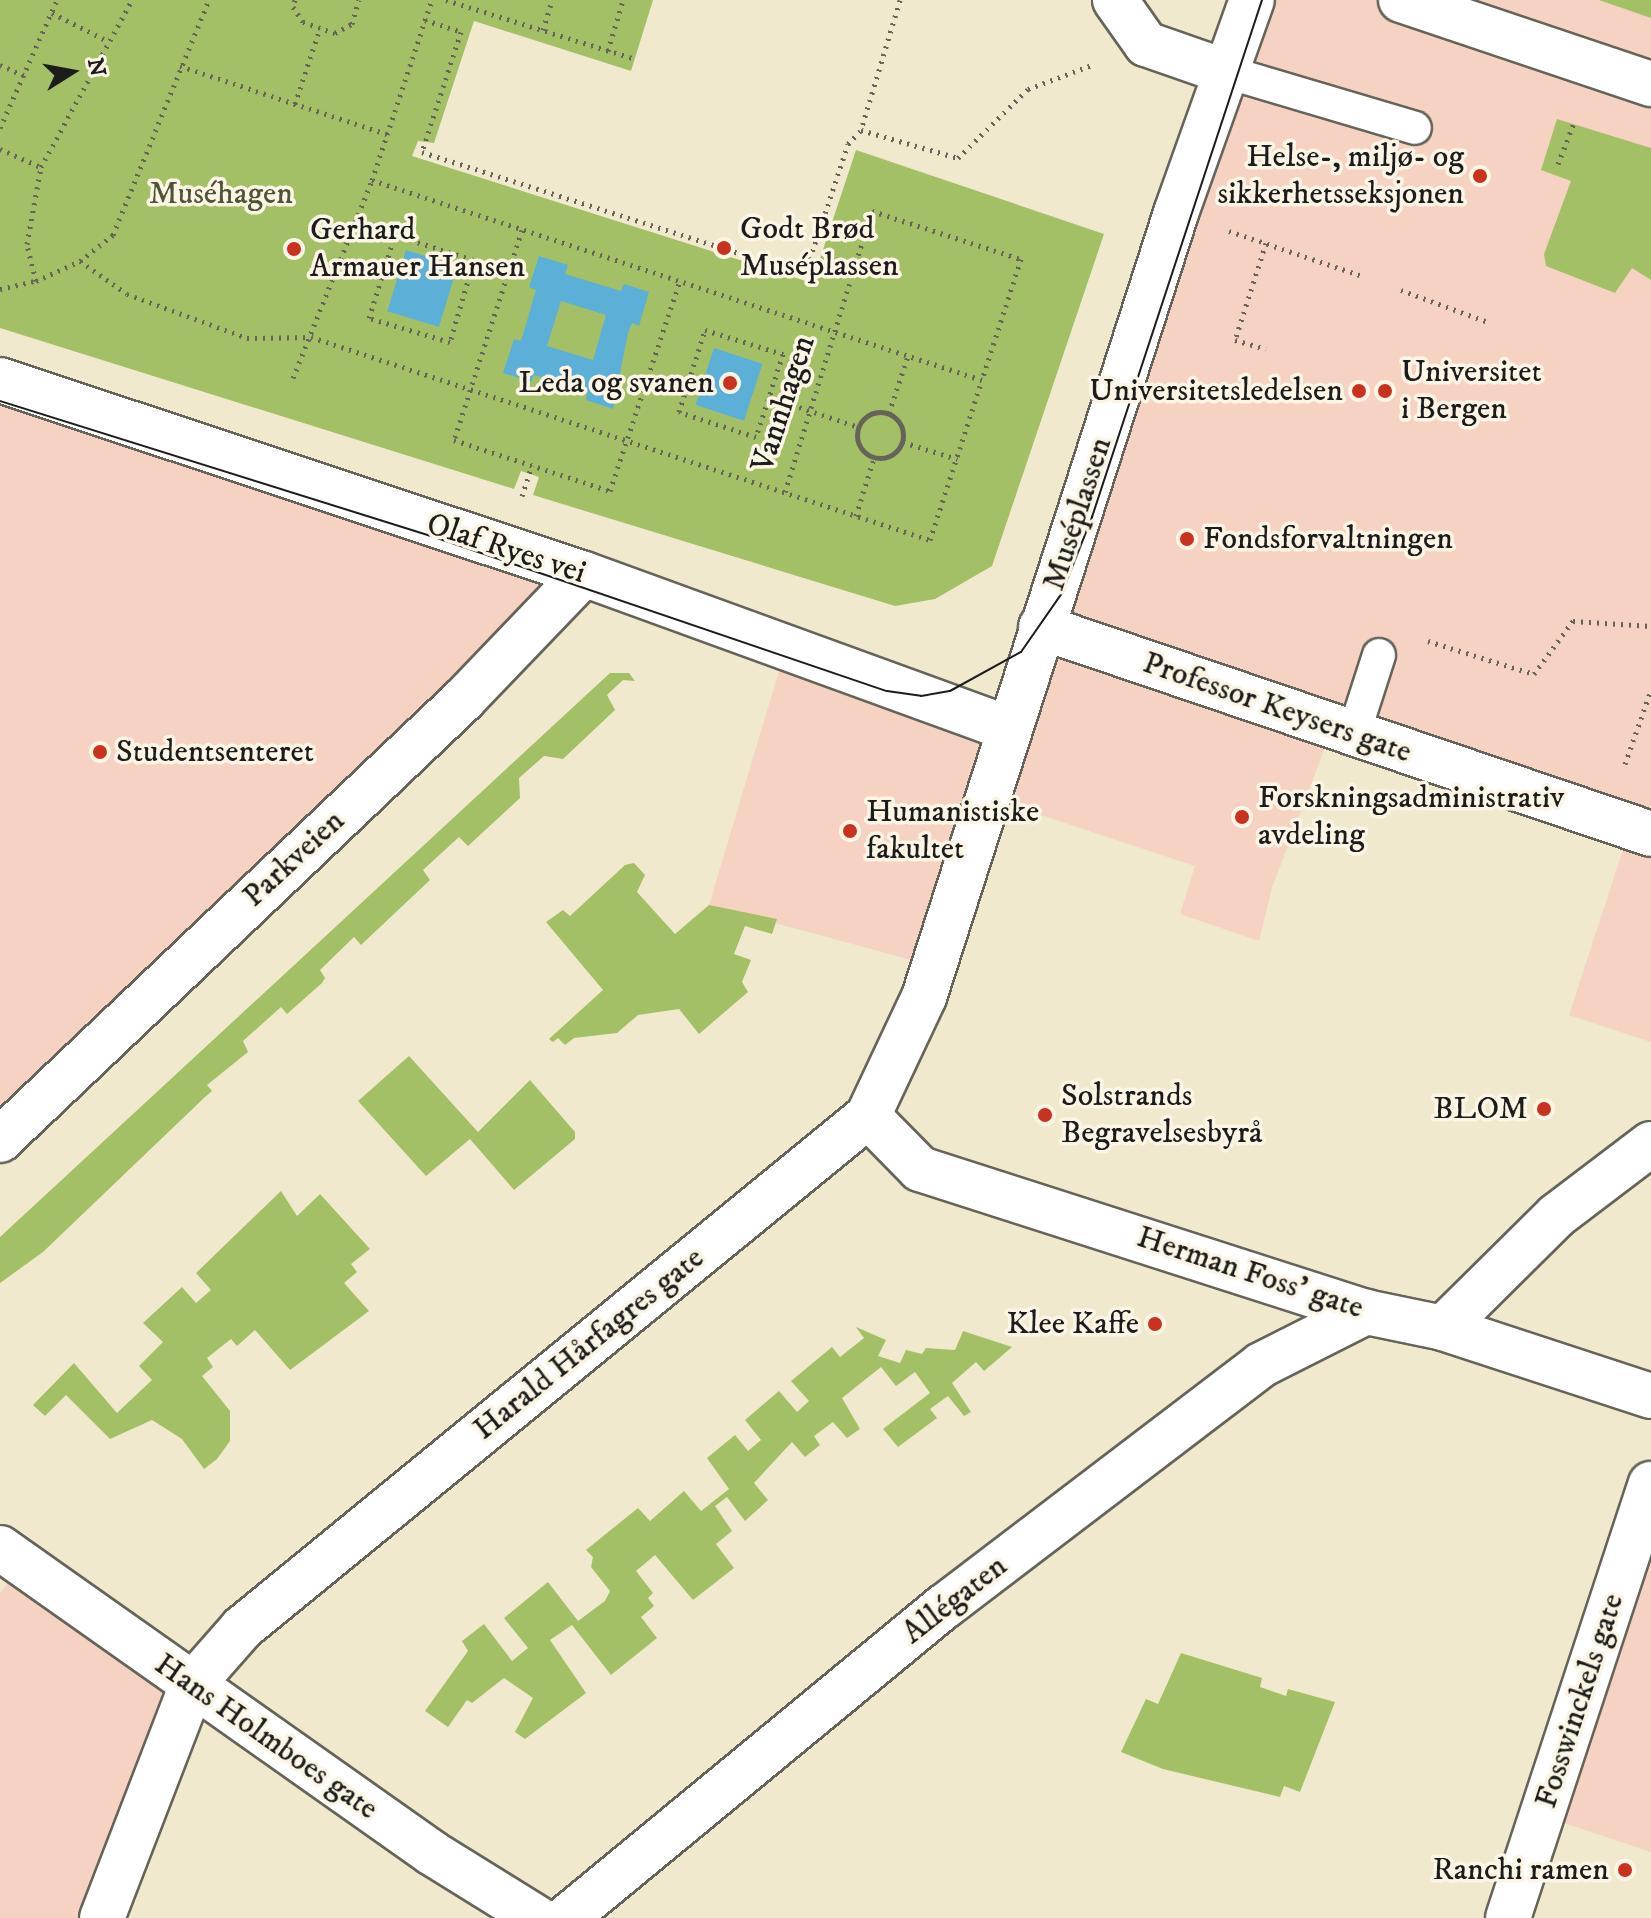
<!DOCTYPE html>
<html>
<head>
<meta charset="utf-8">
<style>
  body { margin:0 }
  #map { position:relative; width:1651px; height:1918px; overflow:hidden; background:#f0e9cd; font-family:"IM FELL DW Pica",serif }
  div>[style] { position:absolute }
  .built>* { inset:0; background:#f5d2c2 }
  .green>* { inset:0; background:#a4c067 }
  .water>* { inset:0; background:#5cb0d8; transform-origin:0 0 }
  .path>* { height:5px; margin-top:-2.5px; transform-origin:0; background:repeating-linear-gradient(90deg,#66645a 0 2px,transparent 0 8px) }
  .path>.ring { margin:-2.5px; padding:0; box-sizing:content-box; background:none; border:5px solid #66645a; border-radius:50% }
  .roads { filter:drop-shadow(2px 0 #66645a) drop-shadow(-2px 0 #66645a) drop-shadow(0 2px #66645a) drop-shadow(0 -2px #66645a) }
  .lane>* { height:32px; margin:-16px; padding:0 16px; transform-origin:16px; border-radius:16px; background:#fff }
  .street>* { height:44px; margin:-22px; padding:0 22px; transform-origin:22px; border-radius:22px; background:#fff }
  .tram>* { height:2px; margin:-1px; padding:0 1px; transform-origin:1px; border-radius:1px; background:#1c1c1c }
  .dots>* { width:22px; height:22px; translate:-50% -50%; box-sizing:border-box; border:4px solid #fcf5e5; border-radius:50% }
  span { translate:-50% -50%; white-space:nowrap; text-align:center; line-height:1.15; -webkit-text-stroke:7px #fcf5e5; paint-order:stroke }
  .poi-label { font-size:32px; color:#1c1c1c }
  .right { translate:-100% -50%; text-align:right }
  .left { translate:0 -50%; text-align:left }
  .park-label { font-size:32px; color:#4c5536 }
  .street-label { font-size:32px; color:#1c1c1c }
  .north { position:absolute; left:32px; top:32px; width:80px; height:80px; -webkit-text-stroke:6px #fcf5e5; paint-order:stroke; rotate:79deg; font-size:22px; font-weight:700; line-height:32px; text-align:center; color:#1c1c1c }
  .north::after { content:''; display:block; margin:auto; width:28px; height:36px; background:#1c1c1c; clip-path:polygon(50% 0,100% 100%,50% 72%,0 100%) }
</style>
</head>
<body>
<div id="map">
  <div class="built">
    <i style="clip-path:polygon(1252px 0,1651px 0,1651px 1042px,1569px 1015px,1631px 825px,1333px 726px,1272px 888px,1259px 941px,1180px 914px,1195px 866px,974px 793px,919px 962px,709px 905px,788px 641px,1007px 728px)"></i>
    <i style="clip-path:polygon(0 380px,584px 574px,0 1140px)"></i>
    <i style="clip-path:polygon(1651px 1490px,1651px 1852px,1543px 1816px)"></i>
    <i style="clip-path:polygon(28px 1556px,192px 1685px,102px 1918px,0 1918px,0 1593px)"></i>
  </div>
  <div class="green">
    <i style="clip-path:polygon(0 0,653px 0,631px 71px,474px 21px,434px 143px,418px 141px,412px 156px,812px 283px,856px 150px,1104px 234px,992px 566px,935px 599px,895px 606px,533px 495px,539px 477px,521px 471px,514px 489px,0 328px)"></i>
    <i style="clip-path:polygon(1599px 0,1651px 0,1651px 18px)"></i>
    <i style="clip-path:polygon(1557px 119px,1651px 148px,1651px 280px,1632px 268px,1615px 293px,1546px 266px,1544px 254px,1571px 181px,1541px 170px)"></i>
    <i style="clip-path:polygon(610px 673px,629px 673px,635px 681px,623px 680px,607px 695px,615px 710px,563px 759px,544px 756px,519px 778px,520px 798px,468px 846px,459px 837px,423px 870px,430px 880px,361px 945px,354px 937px,320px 970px,325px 978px,322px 983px,287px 1014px,281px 1007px,243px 1041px,248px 1052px,207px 1085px,212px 1091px,205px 1097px,43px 1252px,0 1283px,0 1237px)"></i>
    <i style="clip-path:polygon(634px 863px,645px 875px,637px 892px,675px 934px,709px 905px,777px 919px,772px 934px,745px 926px,734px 954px,751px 960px,742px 982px,748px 992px,699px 1034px,679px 1009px,638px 1015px,617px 1033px,574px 1038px,565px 1045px,558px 1038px,553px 1042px,549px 1039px,603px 990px,546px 922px,563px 910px,570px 916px,625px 865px)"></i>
    <i style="clip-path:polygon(409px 1056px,478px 1132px,530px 1080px,575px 1132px,575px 1139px,514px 1190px,470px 1139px,426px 1176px,358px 1101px)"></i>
    <i style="clip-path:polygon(281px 1191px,297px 1216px,320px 1194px,370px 1249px,351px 1264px,357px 1272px,344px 1283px,369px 1311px,290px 1370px,255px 1330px,237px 1346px,231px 1339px,207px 1358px,213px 1367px,202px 1376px,230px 1411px,230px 1441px,217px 1459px,204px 1469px,182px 1439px,152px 1420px,110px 1439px,66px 1395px,45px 1416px,33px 1405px,74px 1363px,117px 1413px,152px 1380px,139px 1366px,163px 1342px,143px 1323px,182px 1287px,196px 1303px,211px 1290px,196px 1273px)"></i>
    <i style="clip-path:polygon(856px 1327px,886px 1340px,878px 1356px,900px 1363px,906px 1350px,922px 1354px,926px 1348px,955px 1350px,963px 1331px,1012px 1347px,984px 1371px,976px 1362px,952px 1383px,971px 1412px,964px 1416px,948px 1396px,930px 1409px,937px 1418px,898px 1447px,883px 1429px,930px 1393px,915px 1372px,896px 1386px,881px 1367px,842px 1398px,860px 1429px,847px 1438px,833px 1422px,814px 1436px,820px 1445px,805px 1457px,792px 1442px,754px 1483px,768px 1500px,745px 1521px,727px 1497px,715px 1506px,732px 1531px,716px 1544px,734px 1568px,693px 1600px,655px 1555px,636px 1571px,653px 1593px,648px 1598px,654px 1606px,641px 1617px,657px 1638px,611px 1675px,572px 1625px,550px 1640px,586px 1693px,525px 1739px,515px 1732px,533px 1698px,504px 1678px,472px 1703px,467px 1700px,448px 1727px,425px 1711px,468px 1651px,462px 1641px,484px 1624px,512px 1661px,528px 1648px,504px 1618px,548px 1582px,578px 1621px,605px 1601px,610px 1591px,591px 1567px,593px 1557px,586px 1550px,638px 1508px,650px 1521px,684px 1491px,701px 1511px,729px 1489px,707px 1458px,735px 1435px,748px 1451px,761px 1440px,745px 1420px,779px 1391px,797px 1412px,809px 1401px,791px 1381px,832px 1347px,840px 1357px,864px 1338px)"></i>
    <i style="clip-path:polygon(1181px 1653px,1262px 1678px,1260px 1687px,1286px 1696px,1288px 1689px,1335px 1702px,1300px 1792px,1284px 1786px,1280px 1797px,1163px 1769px,1121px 1752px,1146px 1699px,1158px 1704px)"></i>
  </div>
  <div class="water">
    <i style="left:406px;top:250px;width:54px;height:64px;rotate:17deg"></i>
    <i style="clip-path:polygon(evenodd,539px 256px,568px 265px,565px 274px,621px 291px,624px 284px,649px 292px,639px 326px,632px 323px,628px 333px,613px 409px,586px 400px,587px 392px,547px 379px,534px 375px,531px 382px,503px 373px,514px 339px,521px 341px,536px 290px,529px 287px,539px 256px,561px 301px,606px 315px,593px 360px,547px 346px,561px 301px)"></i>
    <i style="left:714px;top:348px;width:51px;height:60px;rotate:18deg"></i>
  </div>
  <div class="path">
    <i style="left:295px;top:0;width:7px;rotate:106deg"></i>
    <i style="left:293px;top:7px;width:18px;rotate:56deg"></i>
    <i style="left:303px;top:22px;width:34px;rotate:19deg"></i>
    <i style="left:335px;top:33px;width:19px;rotate:-28deg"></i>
    <i style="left:352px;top:24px;width:25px;rotate:-74deg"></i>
    <i style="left:446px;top:0;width:198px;rotate:17.3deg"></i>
    <i style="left:900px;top:0;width:136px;rotate:106.7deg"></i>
    <i style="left:861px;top:130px;width:101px;rotate:16.1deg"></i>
    <i style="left:958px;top:158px;width:98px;rotate:-44.6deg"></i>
    <i style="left:1028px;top:89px;width:68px;rotate:-20.6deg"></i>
    <i style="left:52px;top:13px;width:63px;rotate:26.6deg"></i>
    <i style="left:425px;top:20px;width:38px;rotate:18deg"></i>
    <i style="left:461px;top:32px;width:126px;rotate:108deg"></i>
    <i style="left:422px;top:152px;width:402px;rotate:17.7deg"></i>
    <i style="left:805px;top:274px;width:137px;rotate:-71.7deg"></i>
    <i style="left:848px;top:144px;width:19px;rotate:-47deg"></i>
    <i style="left:543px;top:30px;width:31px;rotate:-73deg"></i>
    <i style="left:608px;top:51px;width:53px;rotate:-73.6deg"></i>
    <i style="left:0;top:65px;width:28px;rotate:23deg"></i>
    <i style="left:180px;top:66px;width:218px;rotate:18.2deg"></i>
    <i style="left:295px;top:104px;width:80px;rotate:-71.8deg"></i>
    <i style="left:0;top:128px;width:140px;rotate:-66deg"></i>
    <i style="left:0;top:149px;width:45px;rotate:23.7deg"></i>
    <i style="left:1558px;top:164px;width:47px;rotate:-68.9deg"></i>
    <i style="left:522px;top:230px;width:221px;rotate:107.9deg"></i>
    <i style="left:454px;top:440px;width:164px;rotate:18.1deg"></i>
    <i style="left:610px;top:491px;width:221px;rotate:-71.6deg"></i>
    <i style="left:1229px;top:231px;width:138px;rotate:18.6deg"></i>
    <i style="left:395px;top:235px;width:83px;rotate:17.6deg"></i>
    <i style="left:474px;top:260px;width:85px;rotate:106.3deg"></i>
    <i style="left:450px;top:342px;width:84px;rotate:-163.5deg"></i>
    <i style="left:369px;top:318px;width:87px;rotate:-72.6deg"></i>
    <i style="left:1266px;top:243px;width:102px;rotate:107.7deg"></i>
    <i style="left:1235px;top:340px;width:32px;rotate:16deg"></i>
    <i style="left:80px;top:261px;width:57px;rotate:35.1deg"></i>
    <i style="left:127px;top:294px;width:128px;rotate:20.1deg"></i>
    <i style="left:247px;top:338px;width:64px;rotate:-0.9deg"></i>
    <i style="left:311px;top:337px;width:651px;rotate:18.16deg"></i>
    <i style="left:930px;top:540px;width:168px;rotate:-72deg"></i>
    <i style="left:982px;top:380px;width:642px;rotate:-161.85deg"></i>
    <i style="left:339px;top:264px;width:45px;rotate:18deg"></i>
    <i style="left:36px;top:281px;width:38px;rotate:-104deg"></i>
    <i style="left:27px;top:244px;width:78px;rotate:-79.7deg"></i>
    <i style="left:41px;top:167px;width:190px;rotate:-61.4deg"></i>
    <i style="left:0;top:289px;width:37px;rotate:-13deg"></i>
    <i style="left:36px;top:281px;width:48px;rotate:-24.4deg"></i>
    <i style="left:80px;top:261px;width:42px;rotate:-38.2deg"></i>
    <i style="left:113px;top:235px;width:254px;rotate:-67.8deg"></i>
    <i style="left:1401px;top:290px;width:93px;rotate:20.2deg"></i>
    <i style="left:705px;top:330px;width:82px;rotate:17.1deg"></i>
    <i style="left:783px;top:354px;width:87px;rotate:108deg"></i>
    <i style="left:756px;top:437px;width:81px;rotate:-162deg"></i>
    <i style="left:679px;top:412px;width:86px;rotate:-72.4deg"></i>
    <i style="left:293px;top:378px;width:213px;rotate:-68.2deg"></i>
    <i style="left:372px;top:180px;width:190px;rotate:-71.6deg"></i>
    <i style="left:769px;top:397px;width:94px;rotate:18.6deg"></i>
    <i class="ring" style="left:857px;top:412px;width:41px;height:41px"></i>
    <i style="left:889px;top:413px;width:60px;rotate:-71.6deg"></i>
    <i style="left:903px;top:442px;width:57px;rotate:17.5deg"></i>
    <i style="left:785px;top:492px;width:294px;rotate:-72.8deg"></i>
    <i style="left:872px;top:211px;width:157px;rotate:17.9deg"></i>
    <i style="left:1021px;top:259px;width:127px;rotate:107.9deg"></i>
    <i style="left:522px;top:496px;width:32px;rotate:-72deg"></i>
    <i style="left:856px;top:516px;width:61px;rotate:-72.8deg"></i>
    <i style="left:1428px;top:641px;width:111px;rotate:17.3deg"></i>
    <i style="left:1534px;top:674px;width:66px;rotate:-53.7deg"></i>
    <i style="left:1573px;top:621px;width:78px;rotate:3.7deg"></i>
    <i style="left:1625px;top:764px;width:78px;rotate:-70.6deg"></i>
  </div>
  <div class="roads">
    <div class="lane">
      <i style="left:1223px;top:71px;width:200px;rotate:16.5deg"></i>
      <i style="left:1353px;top:736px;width:85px;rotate:-72.2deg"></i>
    </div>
    <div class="street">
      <i style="left:1115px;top:0;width:54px;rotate:54.8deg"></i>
      <i style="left:1146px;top:44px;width:82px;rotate:19.3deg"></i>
      <i style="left:1401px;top:0;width:264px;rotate:18.6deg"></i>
      <i style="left:0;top:380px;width:615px;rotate:18.38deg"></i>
      <i style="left:584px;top:574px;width:451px;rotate:20deg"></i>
      <i style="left:1041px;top:627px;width:644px;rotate:18.74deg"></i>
      <i style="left:868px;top:1116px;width:74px;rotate:45.5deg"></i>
      <i style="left:920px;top:1169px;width:468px;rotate:17.8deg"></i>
      <i style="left:1366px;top:1312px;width:79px;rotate:11.7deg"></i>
      <i style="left:1443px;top:1328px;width:219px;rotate:18.1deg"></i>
      <i style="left:0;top:1140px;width:640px;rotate:-43.54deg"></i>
      <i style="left:464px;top:699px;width:173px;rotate:-46.2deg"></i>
      <i style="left:1443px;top:1328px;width:159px;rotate:-44.7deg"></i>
      <i style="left:1556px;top:1216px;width:119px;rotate:-37.2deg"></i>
      <i style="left:0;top:1548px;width:529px;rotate:35.22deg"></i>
      <i style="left:432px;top:1853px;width:123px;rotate:31.8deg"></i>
      <i style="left:102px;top:1918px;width:250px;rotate:-68.9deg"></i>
      <i style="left:192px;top:1685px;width:76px;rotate:-48.7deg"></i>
      <i style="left:242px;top:1628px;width:809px;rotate:-39.28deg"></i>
      <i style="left:868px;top:1116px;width:132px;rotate:-64.8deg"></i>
      <i style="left:924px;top:997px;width:824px;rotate:-72.18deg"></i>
      <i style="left:1176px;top:213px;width:226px;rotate:-70.4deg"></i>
      <i style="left:566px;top:1918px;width:491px;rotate:-39.5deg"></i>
      <i style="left:945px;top:1606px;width:397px;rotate:-37.3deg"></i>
      <i style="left:1261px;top:1365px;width:118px;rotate:-26.8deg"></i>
      <i style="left:1508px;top:1918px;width:457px;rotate:-71.8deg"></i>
    </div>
  </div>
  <div class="tram">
    <i style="left:0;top:401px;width:458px;rotate:17.4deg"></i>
    <i style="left:437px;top:538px;width:475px;rotate:18.8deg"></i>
    <i style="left:887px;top:691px;width:34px;rotate:8deg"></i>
    <i style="left:921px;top:696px;width:29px;rotate:-10deg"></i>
    <i style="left:950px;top:691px;width:81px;rotate:-28.8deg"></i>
    <i style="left:1021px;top:652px;width:72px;rotate:-55.2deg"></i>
    <i style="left:1062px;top:593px;width:82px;rotate:-68.5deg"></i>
    <i style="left:1092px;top:517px;width:544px;rotate:-71.8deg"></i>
  </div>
  <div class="dots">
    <i style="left:1480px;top:176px;background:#c8321e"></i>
    <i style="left:724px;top:248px;background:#c8321e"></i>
    <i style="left:294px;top:249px;background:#c8321e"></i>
    <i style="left:730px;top:383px;background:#c8321e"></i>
    <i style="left:1359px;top:391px;background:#c8321e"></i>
    <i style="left:1385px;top:391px;background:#c8321e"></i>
    <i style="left:1187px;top:539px;background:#c8321e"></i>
    <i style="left:100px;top:752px;background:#c8321e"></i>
    <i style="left:1242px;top:817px;background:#c8321e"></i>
    <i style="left:850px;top:831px;background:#c8321e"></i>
    <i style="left:1544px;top:1109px;background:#c8321e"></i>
    <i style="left:1045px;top:1115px;background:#c8321e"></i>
    <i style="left:1155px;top:1324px;background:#c8321e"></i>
    <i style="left:1625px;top:1870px;background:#c8321e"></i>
  </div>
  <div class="poi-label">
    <span class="right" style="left:1464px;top:176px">Helse-, miljø- og<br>sikkerhetsseksjonen</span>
    <span class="left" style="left:740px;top:248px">Godt Brød<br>Muséplassen</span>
    <span class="left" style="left:310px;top:249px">Gerhard<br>Armauer Hansen</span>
    <span class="left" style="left:1401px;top:391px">Universitet<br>i Bergen</span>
    <span class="right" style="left:714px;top:383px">Leda og svanen</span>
    <span class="right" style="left:1343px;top:391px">Universitetsledelsen</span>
    <span class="left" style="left:1203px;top:539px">Fondsforvaltningen</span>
    <span class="left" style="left:116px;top:752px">Studentsenteret</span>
    <span class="left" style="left:1258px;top:817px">Forskningsadministrativ<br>avdeling</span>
    <span class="left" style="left:866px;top:831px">Humanistiske<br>fakultet</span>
    <span class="left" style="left:1061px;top:1115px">Solstrands<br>Begravelsesbyrå</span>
    <span class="right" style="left:1528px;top:1109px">BLOM</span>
    <span class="right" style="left:1139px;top:1324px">Klee Kaffe</span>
    <span class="right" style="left:1609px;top:1870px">Ranchi ramen</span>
  </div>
  <div class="park-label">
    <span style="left:221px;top:194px">Muséhagen</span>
  </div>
  <div class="street-label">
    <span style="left:784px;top:404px;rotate:-72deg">Vannhagen</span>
    <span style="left:1078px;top:514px;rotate:-72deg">Muséplassen</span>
    <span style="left:506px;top:549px;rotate:18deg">Olaf Ryes vei</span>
    <span style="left:1277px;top:708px;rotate:19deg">Professor Keysers gate</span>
    <span style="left:294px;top:859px;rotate:-43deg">Parkveien</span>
    <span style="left:1250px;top:1273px;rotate:18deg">Herman Foss' gate</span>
    <span style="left:589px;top:1344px;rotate:-39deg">Harald Hårfagres gate</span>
    <span style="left:955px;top:1600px;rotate:-38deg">Allégaten</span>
    <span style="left:1580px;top:1701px;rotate:-72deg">Fosswinckels gate</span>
    <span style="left:266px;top:1737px;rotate:35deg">Hans Holmboes gate</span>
  </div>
  <div class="north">N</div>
</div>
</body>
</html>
